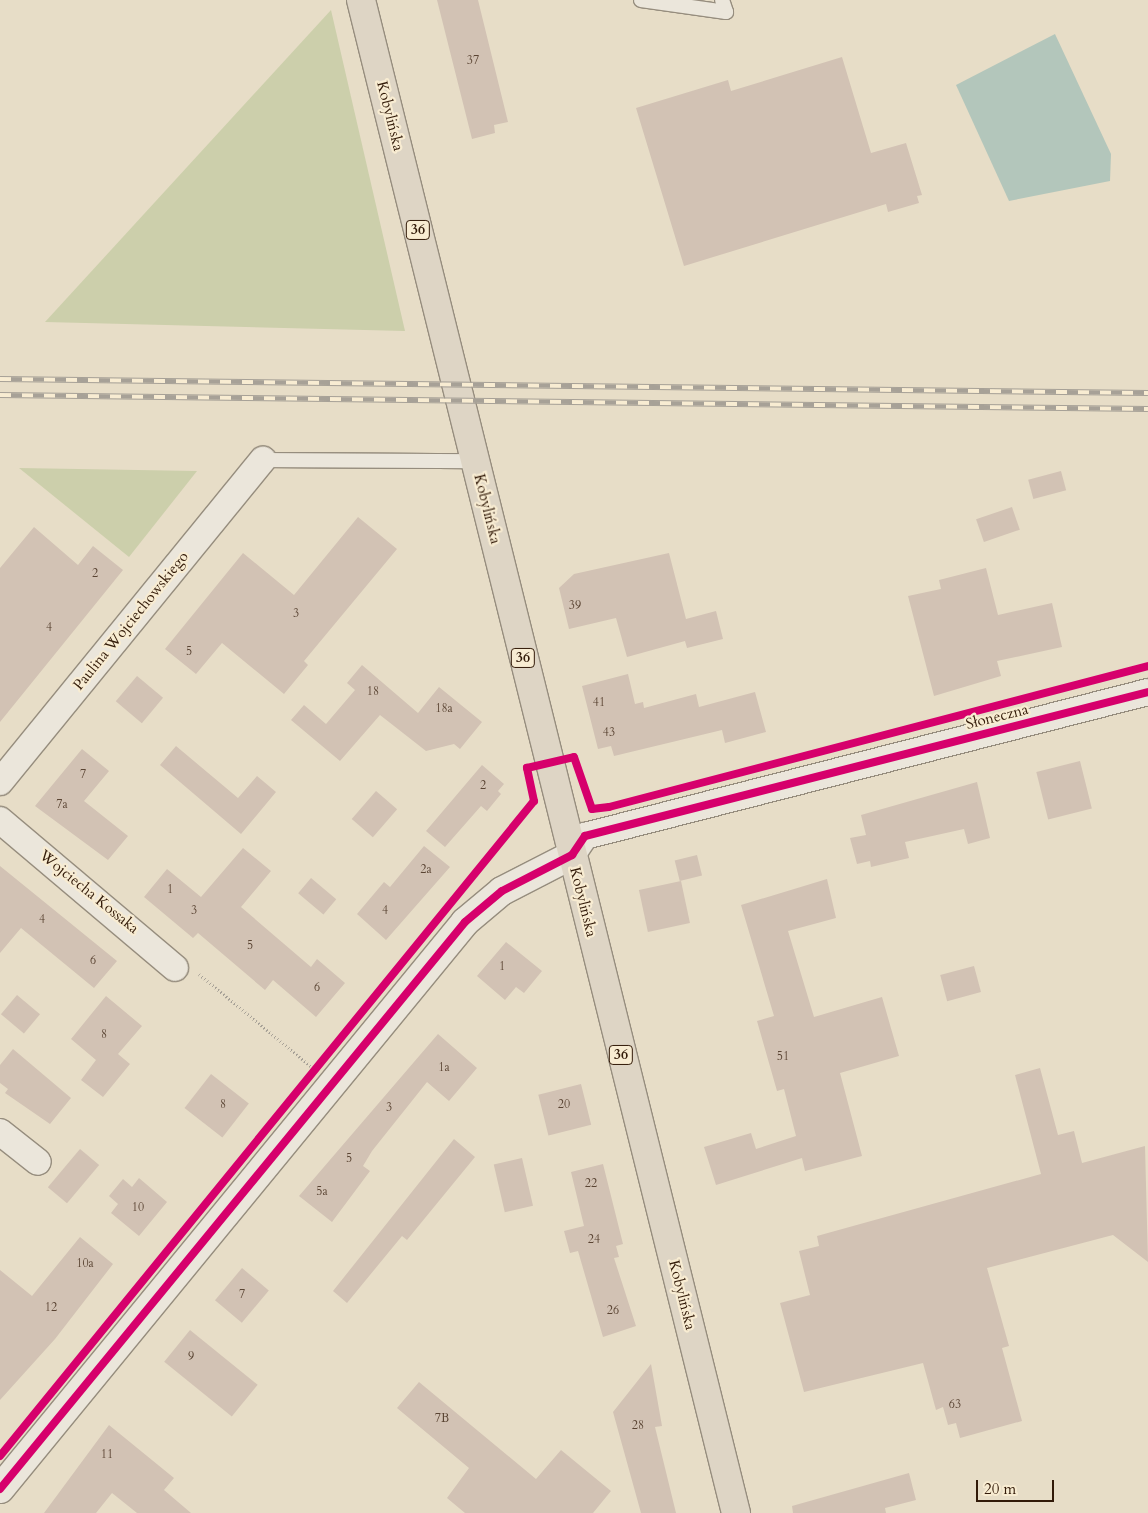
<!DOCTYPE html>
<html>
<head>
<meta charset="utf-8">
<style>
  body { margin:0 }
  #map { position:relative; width:1148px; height:1513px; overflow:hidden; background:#e7ddc7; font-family:Cardo,serif }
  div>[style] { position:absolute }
  .green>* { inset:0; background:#cccfab }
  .water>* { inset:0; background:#b3c6bb }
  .building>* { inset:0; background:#d2c2b4; transform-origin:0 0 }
  .path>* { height:3px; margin-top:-1.5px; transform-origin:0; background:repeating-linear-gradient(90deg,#a7a197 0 1px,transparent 0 3.5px) }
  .roads { filter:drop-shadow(1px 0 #968d7e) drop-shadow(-1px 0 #968d7e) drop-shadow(0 1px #968d7e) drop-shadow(0 -1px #968d7e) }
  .service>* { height:14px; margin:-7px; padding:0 7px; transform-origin:7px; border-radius:7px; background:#ebe6db }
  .minor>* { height:26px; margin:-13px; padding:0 13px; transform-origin:13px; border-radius:13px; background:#ebe6db }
  .tertiary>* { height:28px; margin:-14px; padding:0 14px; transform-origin:14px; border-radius:14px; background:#ebe6db }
  .primary>* { height:28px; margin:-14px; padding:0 14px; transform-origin:14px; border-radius:14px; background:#ded5c5 }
  .rail>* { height:5.5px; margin-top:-2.75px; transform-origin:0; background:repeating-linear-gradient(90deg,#f8ecd2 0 11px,#a7a197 0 22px); box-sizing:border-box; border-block:1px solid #a7a197 }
  .cycleway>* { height:8px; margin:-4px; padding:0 4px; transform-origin:4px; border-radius:4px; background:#d6006c }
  span { translate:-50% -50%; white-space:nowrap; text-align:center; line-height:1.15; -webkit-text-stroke:4.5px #f8ecd2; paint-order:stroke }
  .number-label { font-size:12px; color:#5a4433 }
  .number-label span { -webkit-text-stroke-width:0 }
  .shield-label span { padding:1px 4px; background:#f8ecd2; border:1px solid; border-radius:4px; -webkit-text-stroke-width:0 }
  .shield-label { font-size:14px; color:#321a08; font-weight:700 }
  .street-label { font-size:15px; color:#321a08 }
  .scale { position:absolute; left:976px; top:1480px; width:78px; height:22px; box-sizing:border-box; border:2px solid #321a08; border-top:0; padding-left:6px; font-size:15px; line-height:18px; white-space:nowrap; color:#321a08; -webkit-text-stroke:4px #f8ecd2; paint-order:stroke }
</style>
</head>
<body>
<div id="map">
  <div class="green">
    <i style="clip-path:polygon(331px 10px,405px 331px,45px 322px)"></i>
    <i style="clip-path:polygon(19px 468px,197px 471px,129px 557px)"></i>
  </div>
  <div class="water">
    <i style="clip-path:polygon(1055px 34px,1111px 154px,1110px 181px,1009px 201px,956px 85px)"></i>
  </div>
  <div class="building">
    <i style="clip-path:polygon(437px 0,478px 0,508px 122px,494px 125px,495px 133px,472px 139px)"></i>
    <i style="clip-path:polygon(842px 57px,871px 153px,906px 143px,922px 195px,917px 196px,919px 203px,888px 212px,886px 204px,684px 266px,636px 108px,728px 80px,731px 91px)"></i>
    <i style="left:1061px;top:471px;width:20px;height:34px;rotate:75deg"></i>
    <i style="left:1012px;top:507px;width:24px;height:38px;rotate:71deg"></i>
    <i style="clip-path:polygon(358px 517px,397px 549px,304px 661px,308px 665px,284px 694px,222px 643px,196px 674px,165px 649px,243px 553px,294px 595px)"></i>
    <i style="clip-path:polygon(34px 527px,78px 565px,93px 546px,123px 570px,0 722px,0 568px)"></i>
    <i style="clip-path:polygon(669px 553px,686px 619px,716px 611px,723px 639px,687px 648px,685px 641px,627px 657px,616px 618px,569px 629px,559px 588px,574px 574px)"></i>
    <i style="clip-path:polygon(986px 568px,998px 615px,1052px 603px,1062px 647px,997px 661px,1001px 676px,934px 696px,908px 596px,941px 589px,939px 580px)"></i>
    <i style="clip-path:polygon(362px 665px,418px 713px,439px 687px,482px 722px,460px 749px,454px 744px,426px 751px,380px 715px,340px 761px,291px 720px,304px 705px,326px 724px,355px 690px,347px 683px)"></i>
    <i style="clip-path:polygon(628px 674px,635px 704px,643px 702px,644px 708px,696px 694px,699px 707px,755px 692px,766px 732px,725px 743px,722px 730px,614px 756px,611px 746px,598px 749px,582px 686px)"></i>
    <i style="left:137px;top:676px;width:34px;height:33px;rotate:40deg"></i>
    <i style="clip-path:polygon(176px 746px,238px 798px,257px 776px,276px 792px,241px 834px,160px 765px)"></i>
    <i style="clip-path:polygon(82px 749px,109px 771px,84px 801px,128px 836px,108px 860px,35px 806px)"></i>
    <i style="left:1080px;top:761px;width:49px;height:45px;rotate:76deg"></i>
    <i style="clip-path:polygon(482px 765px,504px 784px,498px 791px,501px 794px,487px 811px,481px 806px,445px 847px,426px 831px)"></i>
    <i style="clip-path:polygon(977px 782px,990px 838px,968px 844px,964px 829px,905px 842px,909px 858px,871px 867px,870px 861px,857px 864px,850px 838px,866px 835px,861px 815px)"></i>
    <i style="left:376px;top:791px;width:28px;height:37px;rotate:41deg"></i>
    <i style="clip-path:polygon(424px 846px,450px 867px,386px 940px,357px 914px,384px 882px,390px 887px)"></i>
    <i style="clip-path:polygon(243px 848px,271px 871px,241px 907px,311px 967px,317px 959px,345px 983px,316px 1017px,273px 980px,265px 990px,198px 933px,193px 938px,144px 897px,167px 869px,201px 897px)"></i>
    <i style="left:697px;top:855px;width:21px;height:23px;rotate:76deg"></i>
    <i style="clip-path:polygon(0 866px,117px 961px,94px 988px,21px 928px,0 953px)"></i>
    <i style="left:311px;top:878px;width:33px;height:20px;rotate:40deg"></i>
    <i style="clip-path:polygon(827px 879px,836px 918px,788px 931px,814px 1017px,882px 997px,899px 1056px,840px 1073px,862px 1156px,805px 1171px,802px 1158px,716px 1185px,704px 1147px,751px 1133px,756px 1149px,796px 1136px,784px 1089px,777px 1091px,757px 1021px,774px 1016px,741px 905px)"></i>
    <i style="left:681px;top:881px;width:43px;height:43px;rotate:78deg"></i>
    <i style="clip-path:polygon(506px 942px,542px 971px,524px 993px,516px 987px,505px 1000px,477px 976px)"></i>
    <i style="left:974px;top:966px;width:27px;height:35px;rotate:75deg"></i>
    <i style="left:17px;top:995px;width:30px;height:25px;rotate:40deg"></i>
    <i style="clip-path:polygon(106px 996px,142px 1026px,118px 1054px,130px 1064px,103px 1097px,81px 1080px,96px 1060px,71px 1039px)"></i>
    <i style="clip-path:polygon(438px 1034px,477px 1068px,449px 1101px,427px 1082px,372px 1151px,363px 1166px,370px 1171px,332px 1222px,299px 1196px)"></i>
    <i style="clip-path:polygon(13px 1049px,71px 1098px,50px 1124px,5px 1093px,8px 1089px,0 1083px,0 1065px)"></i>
    <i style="clip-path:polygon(1040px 1068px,1058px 1135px,1074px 1131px,1082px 1163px,1145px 1146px,1148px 1262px,1113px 1235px,987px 1268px,1009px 1346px,1002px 1348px,1022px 1421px,960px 1438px,956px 1423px,948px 1425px,943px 1407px,936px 1410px,923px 1363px,804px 1392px,780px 1303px,810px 1295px,799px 1251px,819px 1246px,817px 1236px,1041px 1174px,1015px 1075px)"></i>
    <i style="left:211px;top:1074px;width:48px;height:43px;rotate:38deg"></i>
    <i style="left:581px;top:1084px;width:42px;height:44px;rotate:76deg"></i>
    <i style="clip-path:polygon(454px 1139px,475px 1157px,407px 1240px,402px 1236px,347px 1303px,333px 1291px)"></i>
    <i style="left:80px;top:1149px;width:25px;height:50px;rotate:40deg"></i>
    <i style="left:522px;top:1158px;width:49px;height:29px;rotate:77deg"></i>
    <i style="clip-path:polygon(603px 1164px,623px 1244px,616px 1246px,619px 1257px,614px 1258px,636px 1326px,603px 1337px,578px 1251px,570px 1253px,564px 1231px,584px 1226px,571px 1172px)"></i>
    <i style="clip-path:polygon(139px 1178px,167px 1202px,139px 1236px,111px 1213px,118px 1204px,109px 1196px,123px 1179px,132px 1187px)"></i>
    <i style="clip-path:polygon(80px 1237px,113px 1264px,55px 1339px,0 1400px,0 1270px,32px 1296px)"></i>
    <i style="left:242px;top:1268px;width:35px;height:42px;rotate:40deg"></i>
    <i style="left:190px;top:1330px;width:87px;height:41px;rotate:39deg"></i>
    <i style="clip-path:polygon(651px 1364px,662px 1426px,655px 1427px,676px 1513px,641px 1513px,613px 1412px)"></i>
    <i style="clip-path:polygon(419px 1382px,536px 1479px,561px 1450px,611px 1491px,593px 1513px,465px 1513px,447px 1498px,469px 1468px,397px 1408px)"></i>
    <i style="clip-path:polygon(109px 1425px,174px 1478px,164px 1490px,191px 1513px,137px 1513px,112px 1493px,96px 1513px,44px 1513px)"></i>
    <i style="clip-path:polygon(909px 1473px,916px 1500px,885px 1508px,886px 1513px,793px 1513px,792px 1506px)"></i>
  </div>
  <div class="path">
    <i style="left:199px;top:974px;width:146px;rotate:39.5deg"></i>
  </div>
  <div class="roads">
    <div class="service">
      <i style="left:641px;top:0;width:86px;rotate:8deg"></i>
      <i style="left:726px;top:12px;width:13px;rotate:-108deg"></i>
      <i style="left:263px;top:460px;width:212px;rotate:0.3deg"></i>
    </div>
    <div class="minor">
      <i style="left:0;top:782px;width:416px;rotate:-50.8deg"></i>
      <i style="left:0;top:820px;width:229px;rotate:40.2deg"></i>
      <i style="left:572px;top:855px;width:23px;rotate:-56deg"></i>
      <i style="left:585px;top:836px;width:581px;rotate:-14.35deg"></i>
      <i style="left:0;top:1132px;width:48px;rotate:38.3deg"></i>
    </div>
    <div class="tertiary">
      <i style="left:0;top:1489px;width:733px;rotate:-50.64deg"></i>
      <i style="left:465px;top:922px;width:48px;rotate:-40deg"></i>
      <i style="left:502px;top:891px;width:79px;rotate:-27.2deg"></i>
    </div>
    <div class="primary">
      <i style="left:361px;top:0;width:1559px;rotate:76.08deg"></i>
    </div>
  </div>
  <div class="rail">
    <i style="left:0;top:379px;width:1148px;rotate:0.7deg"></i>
    <i style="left:0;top:395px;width:1148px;rotate:0.7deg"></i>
  </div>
  <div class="cycleway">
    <i style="left:0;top:1456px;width:845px;rotate:-50.81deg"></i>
    <i style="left:534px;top:801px;width:34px;rotate:-102deg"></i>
    <i style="left:527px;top:768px;width:48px;rotate:-13.2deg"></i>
    <i style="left:574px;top:757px;width:55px;rotate:70.9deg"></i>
    <i style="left:592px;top:809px;width:17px;rotate:-7deg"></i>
    <i style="left:609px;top:807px;width:557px;rotate:-14.66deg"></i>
    <i style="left:0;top:1489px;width:733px;rotate:-50.64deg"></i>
    <i style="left:465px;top:922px;width:48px;rotate:-40deg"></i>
    <i style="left:502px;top:891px;width:79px;rotate:-27.2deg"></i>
    <i style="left:572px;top:855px;width:23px;rotate:-56deg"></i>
    <i style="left:585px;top:836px;width:581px;rotate:-14.35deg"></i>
  </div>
  <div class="number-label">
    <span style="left:473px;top:61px">37</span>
    <span style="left:95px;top:574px">2</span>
    <span style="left:575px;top:606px">39</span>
    <span style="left:296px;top:614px">3</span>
    <span style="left:49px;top:628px">4</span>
    <span style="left:189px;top:652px">5</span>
    <span style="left:373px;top:692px">18</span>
    <span style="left:599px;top:703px">41</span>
    <span style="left:444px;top:709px">18a</span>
    <span style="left:609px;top:733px">43</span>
    <span style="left:83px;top:775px">7</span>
    <span style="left:483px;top:786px">2</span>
    <span style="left:62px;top:805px">7a</span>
    <span style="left:426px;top:870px">2a</span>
    <span style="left:170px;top:890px">1</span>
    <span style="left:194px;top:911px">3</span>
    <span style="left:385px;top:911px">4</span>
    <span style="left:42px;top:920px">4</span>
    <span style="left:250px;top:946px">5</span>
    <span style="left:93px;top:961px">6</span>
    <span style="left:502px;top:967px">1</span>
    <span style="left:317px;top:988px">6</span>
    <span style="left:104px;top:1035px">8</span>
    <span style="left:783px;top:1057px">51</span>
    <span style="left:444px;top:1068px">1a</span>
    <span style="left:223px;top:1105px">8</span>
    <span style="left:564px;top:1105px">20</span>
    <span style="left:389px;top:1108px">3</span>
    <span style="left:349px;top:1159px">5</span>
    <span style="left:591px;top:1184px">22</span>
    <span style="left:322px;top:1192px">5a</span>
    <span style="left:138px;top:1208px">10</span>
    <span style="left:594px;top:1240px">24</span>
    <span style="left:85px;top:1264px">10a</span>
    <span style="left:242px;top:1295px">7</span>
    <span style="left:51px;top:1308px">12</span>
    <span style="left:613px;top:1311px">26</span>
    <span style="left:191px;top:1357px">9</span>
    <span style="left:955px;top:1405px">63</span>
    <span style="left:442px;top:1419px">7B</span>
    <span style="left:638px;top:1426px">28</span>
    <span style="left:107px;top:1455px">11</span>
  </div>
  <div class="shield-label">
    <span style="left:418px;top:230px">36</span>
    <span style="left:523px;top:658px">36</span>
    <span style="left:621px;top:1055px">36</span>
  </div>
  <div class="street-label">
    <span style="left:390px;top:116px;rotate:76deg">Kobylińska</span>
    <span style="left:487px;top:509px;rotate:76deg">Kobylińska</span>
    <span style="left:131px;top:621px;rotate:-51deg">Paulina Wojciechowskiego</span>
    <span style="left:997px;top:717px;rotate:-14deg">Słoneczna</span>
    <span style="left:89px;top:892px;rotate:39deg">Wojciecha Kossaka</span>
    <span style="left:583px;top:902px;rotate:76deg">Kobylińska</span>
    <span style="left:682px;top:1295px;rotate:76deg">Kobylińska</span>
  </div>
  <div class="scale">20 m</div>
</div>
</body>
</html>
